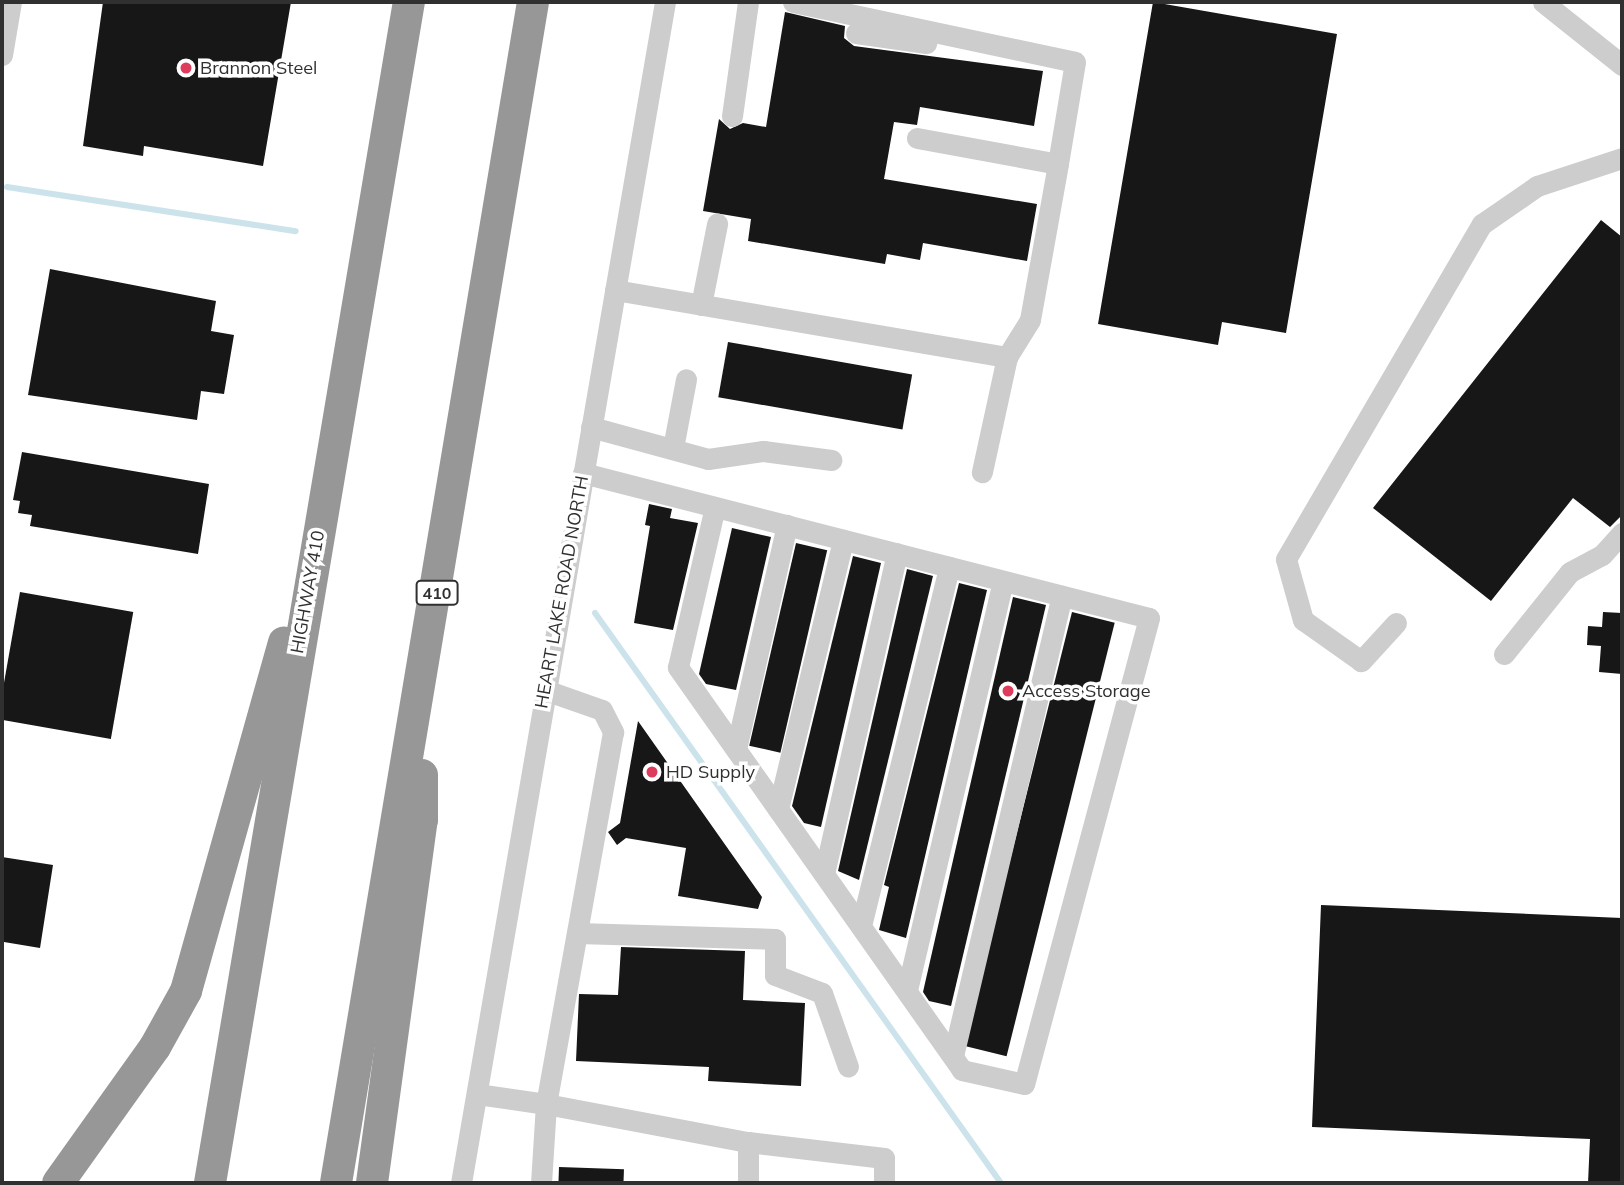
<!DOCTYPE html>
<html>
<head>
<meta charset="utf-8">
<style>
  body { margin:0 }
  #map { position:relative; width:1624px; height:1185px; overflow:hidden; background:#fff; font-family:Mulish,sans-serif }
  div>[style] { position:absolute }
  .stream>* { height:6px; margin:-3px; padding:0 3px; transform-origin:3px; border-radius:3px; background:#cce3eb }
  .building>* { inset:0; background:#171717; transform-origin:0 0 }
  .minor>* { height:21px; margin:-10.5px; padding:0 10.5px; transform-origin:10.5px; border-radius:10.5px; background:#cdcdcd }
  .highway>* { height:32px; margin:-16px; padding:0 16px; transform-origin:16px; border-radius:16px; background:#979797 }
  .dots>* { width:19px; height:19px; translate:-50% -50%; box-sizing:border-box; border:4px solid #fff; border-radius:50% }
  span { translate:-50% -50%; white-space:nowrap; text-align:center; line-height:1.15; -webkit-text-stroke:7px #fff; paint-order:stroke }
  .shield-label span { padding:2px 5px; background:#fff; border:2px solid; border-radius:5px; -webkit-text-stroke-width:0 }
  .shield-label { font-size:16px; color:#303030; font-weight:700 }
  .poi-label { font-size:18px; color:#303030 }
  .left { translate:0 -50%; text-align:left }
  .street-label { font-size:18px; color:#303030 }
  .frame { position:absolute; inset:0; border:4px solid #303030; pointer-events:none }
</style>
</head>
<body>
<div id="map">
  <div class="stream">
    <i style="left:7px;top:187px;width:292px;rotate:8.7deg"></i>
    <i style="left:595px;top:613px;width:700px;rotate:54.54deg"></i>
  </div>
  <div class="building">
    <i style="clip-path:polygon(103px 2px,291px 2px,263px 166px,144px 146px,143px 156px,83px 146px)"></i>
    <i style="clip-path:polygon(1153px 2px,1337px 34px,1286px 333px,1222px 322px,1218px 345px,1098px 324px)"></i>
    <i style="clip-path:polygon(785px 12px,845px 26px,844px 38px,854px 46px,1043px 71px,1034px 126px,920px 107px,917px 125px,894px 122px,884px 179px,1037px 204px,1027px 261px,923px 243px,920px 260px,887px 254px,885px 264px,748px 241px,751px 219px,703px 211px,719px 119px,730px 129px,743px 123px,766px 127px)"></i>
    <i style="clip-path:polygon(1601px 220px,1622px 237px,1622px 515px,1610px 527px,1573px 498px,1491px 601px,1373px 508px)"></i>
    <i style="clip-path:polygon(50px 269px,216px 301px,211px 331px,234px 335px,224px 394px,201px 391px,197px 420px,28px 395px)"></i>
    <i style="left:728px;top:342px;width:187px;height:56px;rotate:10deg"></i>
    <i style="clip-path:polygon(22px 452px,209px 484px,198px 554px,30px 526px,32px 515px,18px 513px,20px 501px,13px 500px)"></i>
    <i style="clip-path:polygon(649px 504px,672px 509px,670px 518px,698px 523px,673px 630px,634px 623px,650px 526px,645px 525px)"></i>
    <i style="clip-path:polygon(732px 528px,771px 537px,736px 690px,706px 684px,699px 674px)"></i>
    <i style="left:796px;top:543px;width:32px;height:208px;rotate:13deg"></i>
    <i style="clip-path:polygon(853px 556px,881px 563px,821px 827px,804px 823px,792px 806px)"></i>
    <i style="clip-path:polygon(907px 569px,933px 576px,859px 880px,838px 871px)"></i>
    <i style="clip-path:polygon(959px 583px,987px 590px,906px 938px,879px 930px,889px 887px,884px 885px)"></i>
    <i style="left:20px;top:592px;width:115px;height:129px;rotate:10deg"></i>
    <i style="clip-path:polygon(1013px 597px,1046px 605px,951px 1006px,929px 1001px,923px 992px)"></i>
    <i style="left:1072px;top:612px;width:44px;height:447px;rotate:14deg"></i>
    <i style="clip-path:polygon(1603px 612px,1622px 613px,1622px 674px,1599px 672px,1601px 646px,1587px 645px,1588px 626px,1602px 627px)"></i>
    <i style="clip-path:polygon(638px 721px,762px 897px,758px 909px,678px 896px,686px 848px,626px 838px,617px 845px,608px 832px,620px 823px)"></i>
    <i style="clip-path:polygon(2px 857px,53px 865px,40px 948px,4px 942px)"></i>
    <i style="clip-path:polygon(1321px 905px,1622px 918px,1622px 1183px,1588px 1183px,1590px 1139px,1312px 1127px)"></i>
    <i style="clip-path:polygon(621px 947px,745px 951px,743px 1000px,805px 1003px,801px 1086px,708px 1081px,709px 1067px,576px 1061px,579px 994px,618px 995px)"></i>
    <i style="left:559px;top:1167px;width:65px;height:16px;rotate:2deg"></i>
  </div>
  <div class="minor">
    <i style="left:793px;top:2px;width:288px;rotate:12deg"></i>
    <i style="left:1075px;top:62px;width:103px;rotate:99.5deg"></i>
    <i style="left:1543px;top:2px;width:101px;rotate:38.6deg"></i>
    <i style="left:856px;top:33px;width:71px;rotate:8.1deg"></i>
    <i style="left:2px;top:55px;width:54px;rotate:-80.4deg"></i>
    <i style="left:732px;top:116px;width:115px;rotate:-82deg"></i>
    <i style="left:917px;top:138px;width:143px;rotate:10.4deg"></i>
    <i style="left:1058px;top:164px;width:158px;rotate:100.2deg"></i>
    <i style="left:1030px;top:320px;width:44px;rotate:121.9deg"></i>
    <i style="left:615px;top:290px;width:398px;rotate:9.7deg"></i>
    <i style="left:1007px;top:357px;width:118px;rotate:102.3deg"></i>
    <i style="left:701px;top:305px;width:83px;rotate:-78.8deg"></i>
    <i style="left:591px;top:427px;width:121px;rotate:15.3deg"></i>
    <i style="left:708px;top:459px;width:56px;rotate:-8.3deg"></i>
    <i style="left:763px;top:451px;width:69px;rotate:7.5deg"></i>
    <i style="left:673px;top:448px;width:70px;rotate:-79.3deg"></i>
    <i style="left:583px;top:473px;width:584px;rotate:14.37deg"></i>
    <i style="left:1149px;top:618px;width:482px;rotate:105deg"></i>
    <i style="left:1024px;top:1084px;width:64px;rotate:-167.3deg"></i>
    <i style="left:962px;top:1070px;width:493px;rotate:-125.2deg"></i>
    <i style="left:678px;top:667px;width:164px;rotate:-77deg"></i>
    <i style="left:1396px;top:623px;width:52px;rotate:132.6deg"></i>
    <i style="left:1361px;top:661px;width:71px;rotate:-144.7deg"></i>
    <i style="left:1303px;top:620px;width:63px;rotate:-105.6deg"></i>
    <i style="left:1286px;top:559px;width:388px;rotate:-59.7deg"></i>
    <i style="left:1482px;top:224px;width:67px;rotate:-34.6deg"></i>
    <i style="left:1537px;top:186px;width:89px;rotate:-18.2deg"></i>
    <i style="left:1504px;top:654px;width:105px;rotate:-51.2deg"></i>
    <i style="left:1570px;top:572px;width:36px;rotate:-28deg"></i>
    <i style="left:1602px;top:555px;width:30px;rotate:-48deg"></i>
    <i style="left:545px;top:690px;width:60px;rotate:19.3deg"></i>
    <i style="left:602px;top:710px;width:25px;rotate:63deg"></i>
    <i style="left:613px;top:732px;width:378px;rotate:100.2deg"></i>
    <i style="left:546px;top:1104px;width:206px;rotate:10.7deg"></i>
    <i style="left:748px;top:1142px;width:137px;rotate:6.7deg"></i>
    <i style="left:884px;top:1158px;width:25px;rotate:90deg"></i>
    <i style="left:736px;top:749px;width:230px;rotate:-77.2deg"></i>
    <i style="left:778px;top:809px;width:277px;rotate:-76.4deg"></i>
    <i style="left:824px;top:874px;width:329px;rotate:-77.2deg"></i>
    <i style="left:861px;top:926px;width:370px;rotate:-76.2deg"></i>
    <i style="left:577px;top:933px;width:198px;rotate:1.7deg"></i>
    <i style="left:775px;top:939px;width:36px;rotate:90deg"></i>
    <i style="left:775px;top:975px;width:50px;rotate:21deg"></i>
    <i style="left:822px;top:993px;width:78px;rotate:70.6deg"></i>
    <i style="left:907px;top:990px;width:420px;rotate:-76.8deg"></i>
    <i style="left:953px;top:1056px;width:473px;rotate:-76.7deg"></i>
    <i style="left:477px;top:1094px;width:70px;rotate:8.2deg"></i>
    <i style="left:546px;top:1104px;width:79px;rotate:93.6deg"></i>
    <i style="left:748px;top:1142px;width:41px;rotate:90deg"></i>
    <i style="left:461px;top:1183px;width:1198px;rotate:-80.2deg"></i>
  </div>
  <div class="highway">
    <i style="left:58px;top:1183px;width:167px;rotate:-54.5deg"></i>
    <i style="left:155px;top:1047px;width:64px;rotate:-61deg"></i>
    <i style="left:186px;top:991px;width:362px;rotate:-74.3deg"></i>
    <i style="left:210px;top:1183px;width:1198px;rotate:-80.44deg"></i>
    <i style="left:336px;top:1183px;width:1197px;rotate:-80.53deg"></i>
    <i style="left:372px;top:1183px;width:366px;rotate:-82.2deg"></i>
    <i style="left:422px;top:820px;width:45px;rotate:-90deg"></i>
  </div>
  <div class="dots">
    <i style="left:186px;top:68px;background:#dd3c5d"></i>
    <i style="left:1008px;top:691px;background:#dd3c5d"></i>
    <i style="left:652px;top:772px;background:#dd3c5d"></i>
  </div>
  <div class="shield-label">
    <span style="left:437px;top:593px">410</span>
  </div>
  <div class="poi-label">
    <span class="left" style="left:200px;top:68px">Brannon Steel</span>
    <span class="left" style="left:1022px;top:691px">Access Storage</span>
    <span class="left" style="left:666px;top:772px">HD Supply</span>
  </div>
  <div class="street-label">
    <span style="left:308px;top:592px;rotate:-80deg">HIGHWAY 410</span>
    <span style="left:562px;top:592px;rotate:-80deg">HEART LAKE ROAD NORTH</span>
  </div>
  <div class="frame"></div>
</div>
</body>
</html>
